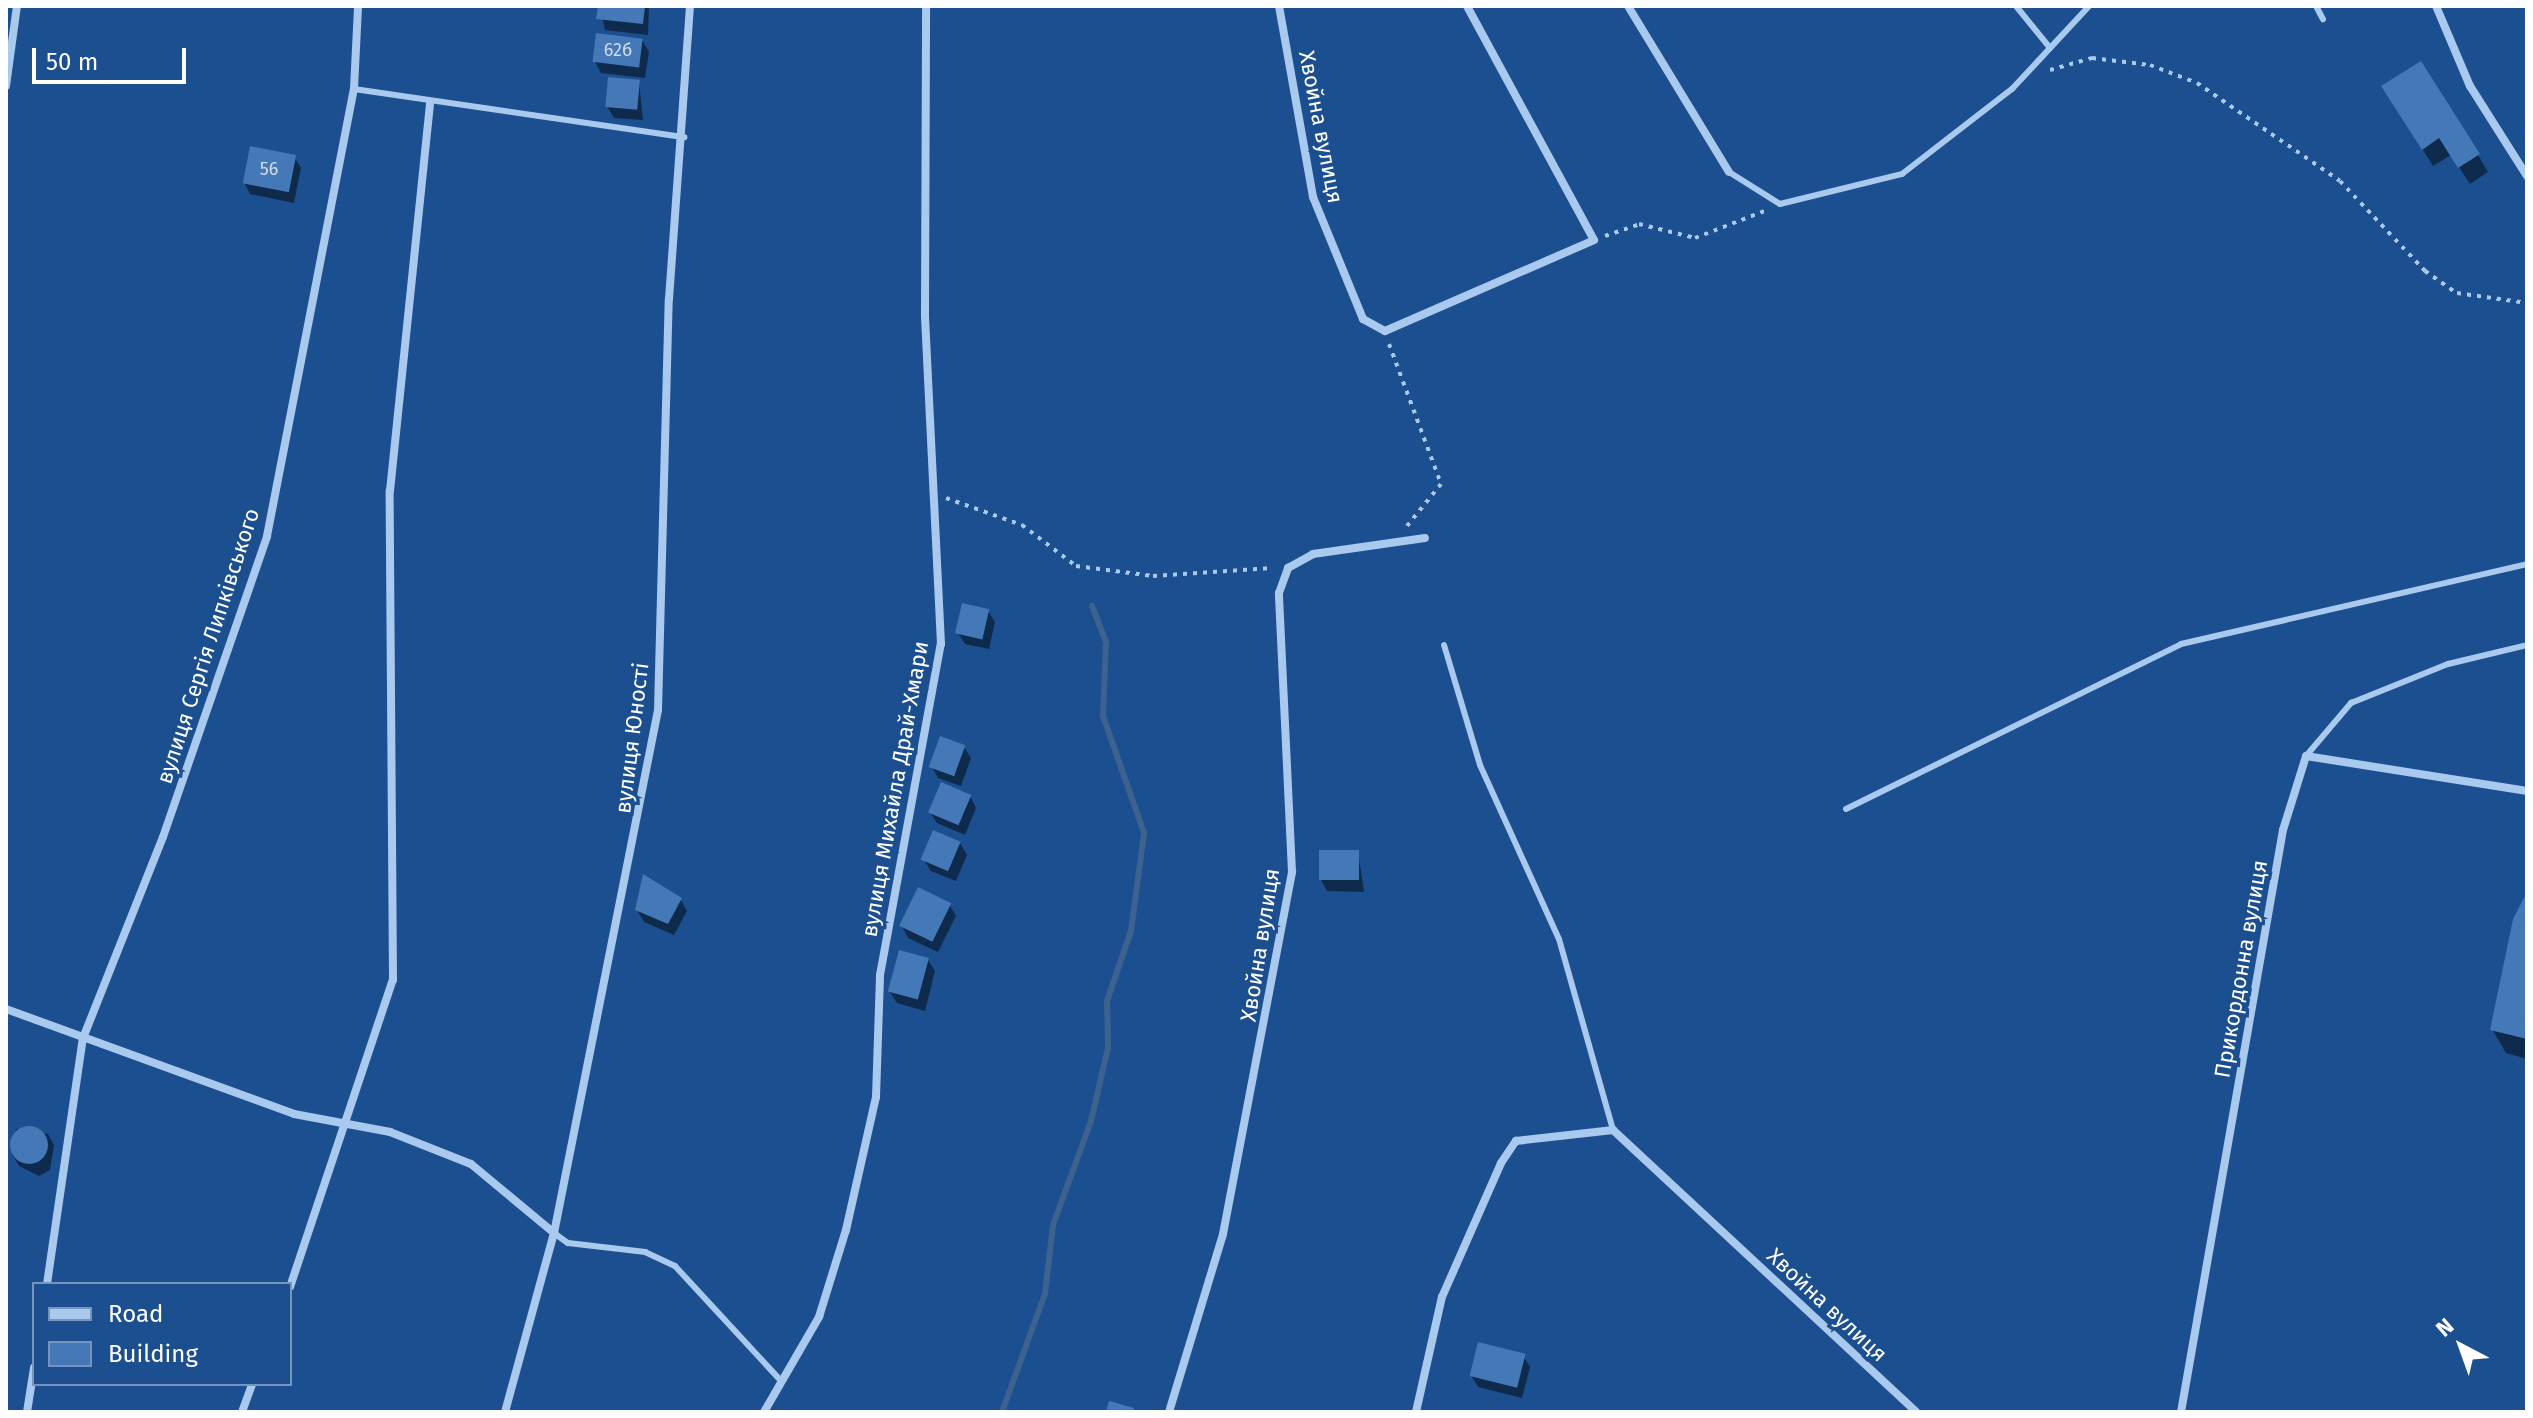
<!DOCTYPE html>
<html>
<head>
<meta charset="utf-8">
<style>
  body { margin:0 }
  #map { position:relative; width:2533px; height:1418px; overflow:hidden; background:#1b4f8f; font-family:"Fira Sans",sans-serif }
  div>[style] { position:absolute }
  .shadow>* { inset:0; background:#0007 }
  .stream>* { height:6px; margin:-3px; padding:0 3px; transform-origin:3px; border-radius:3px; background:#3c6290 }
  .building>* { inset:0; background:#4478b7; transform-origin:0 0 }
  .round { border-radius:50% }
  .path>* { height:4px; margin-top:-2px; transform-origin:0; background:repeating-linear-gradient(90deg,#a9c9ee 0 4px,transparent 0 10px) }
  .lane>* { height:6px; margin:-3px; padding:0 3px; transform-origin:3px; border-radius:3px; background:#a9c9ee }
  .street>* { height:8px; margin:-4px; padding:0 4px; transform-origin:4px; border-radius:4px; background:#a9c9ee }
  span { translate:-50% -50%; white-space:nowrap; text-align:center; line-height:1.15; -webkit-text-stroke:7px #1b4f8f; paint-order:stroke }
  .number-label { font-size:18px; color:#d0dded }
  .number-label span { -webkit-text-stroke-width:0 }
  .street-label { font-size:22px; color:#fff }
  .frame { position:absolute; inset:0; border:8px solid #fff; pointer-events:none }
  .legend { position:absolute; left:32px; top:1282px; width:260px; height:104px; box-sizing:border-box; background:#1b4f8f; border:2px solid #7695bc; margin:0; padding:10px 14px; list-style:none; font-size:24px; color:#fff }
  .legend li { display:flex; align-items:center; gap:16px; height:40px }
  .legend b { width:40px; border:2px solid #7695bc }
  .north { position:absolute; left:2421px; top:1306px; width:80px; height:80px; -webkit-text-stroke:6px #1b4f8f; paint-order:stroke; rotate:319deg; font-size:22px; font-weight:700; line-height:32px; text-align:center; color:#fff }
  .north::after { content:''; display:block; margin:auto; width:28px; height:36px; background:#fff; clip-path:polygon(50% 0,100% 100%,50% 72%,0 100%) }
  .scale { position:absolute; left:32px; top:48px; width:154px; height:36px; box-sizing:border-box; border:4px solid #fff; border-top:0; padding-left:10px; font-size:24px; line-height:28px; white-space:nowrap; color:#fff; -webkit-text-stroke:6px #1b4f8f; paint-order:stroke }
</style>
</head>
<body>
<div id="map">
  <div class="shadow">
    <i style="clip-path:polygon(600px 6px,649px 6px,648px 35px,605px 30px)"></i>
    <i style="clip-path:polygon(642px 40px,649px 52px,645px 78px,601px 73px,595px 61px)"></i>
    <i style="clip-path:polygon(639px 82px,643px 120px,614px 118px,607px 106px)"></i>
    <i style="clip-path:polygon(2394px 104px,2478px 155px,2488px 172px,2470px 184px,2451px 155px,2433px 166px)"></i>
    <i style="clip-path:polygon(294px 157px,301px 168px,294px 203px,250px 194px,244px 182px)"></i>
    <i style="clip-path:polygon(988px 611px,995px 622px,989px 649px,965px 644px,958px 633px)"></i>
    <i style="clip-path:polygon(964px 747px,971px 758px,961px 786px,938px 778px,932px 767px)"></i>
    <i style="clip-path:polygon(970px 796px,976px 808px,965px 835px,937px 823px,930px 812px)"></i>
    <i style="clip-path:polygon(960px 843px,967px 855px,956px 881px,931px 871px,924px 860px)"></i>
    <i style="clip-path:polygon(1358px 852px,1364px 892px,1327px 891px,1321px 880px)"></i>
    <i style="clip-path:polygon(2527px 896px,2527px 1059px,2506px 1053px,2492px 1029px)"></i>
    <i style="clip-path:polygon(681px 900px,687px 911px,674px 935px,644px 922px,637px 910px)"></i>
    <i style="clip-path:polygon(949px 904px,956px 916px,938px 952px,908px 938px,902px 926px)"></i>
    <i style="clip-path:polygon(928px 960px,935px 971px,925px 1011px,897px 1003px,890px 992px)"></i>
    <i style="clip-path:polygon(16px 1129px,48px 1134px,54px 1145px,50px 1170px,39px 1176px,19px 1166px,12px 1154px)"></i>
    <i style="clip-path:polygon(1523px 1356px,1530px 1367px,1522px 1398px,1478px 1387px,1471px 1375px)"></i>
  </div>
  <div class="stream">
    <i style="left:1002px;top:1412px;width:126px;rotate:-70deg"></i>
    <i style="left:1045px;top:1294px;width:69px;rotate:-83.4deg"></i>
    <i style="left:1053px;top:1225px;width:111px;rotate:-69.9deg"></i>
    <i style="left:1091px;top:1121px;width:75px;rotate:-76.9deg"></i>
    <i style="left:1108px;top:1048px;width:47px;rotate:-91.2deg"></i>
    <i style="left:1107px;top:1001px;width:74px;rotate:-71.1deg"></i>
    <i style="left:1131px;top:931px;width:99px;rotate:-82.4deg"></i>
    <i style="left:1144px;top:833px;width:124px;rotate:-109.3deg"></i>
    <i style="left:1103px;top:716px;width:74px;rotate:-87.7deg"></i>
    <i style="left:1106px;top:642px;width:39px;rotate:-111deg"></i>
  </div>
  <div class="building">
    <i style="clip-path:polygon(598px 6px,645px 6px,643px 24px,596px 19px)"></i>
    <i style="left:596px;top:33px;width:47px;height:29px;rotate:7deg"></i>
    <i style="clip-path:polygon(2421px 61px,2480px 154px,2458px 168px,2439px 138px,2422px 150px,2381px 86px)"></i>
    <i style="left:608px;top:77px;width:32px;height:30px;rotate:5deg"></i>
    <i style="left:250px;top:146px;width:47px;height:38px;rotate:11deg"></i>
    <i style="left:962px;top:603px;width:28px;height:31px;rotate:13deg"></i>
    <i style="left:940px;top:736px;width:27px;height:33px;rotate:20deg"></i>
    <i style="left:941px;top:782px;width:33px;height:33px;rotate:23deg"></i>
    <i style="left:933px;top:830px;width:30px;height:32px;rotate:23deg"></i>
    <i style="left:1319px;top:850px;width:40px;height:30px"></i>
    <i style="clip-path:polygon(643px 874px,682px 898px,668px 924px,635px 910px)"></i>
    <i style="left:918px;top:887px;width:37px;height:43px;rotate:26deg"></i>
    <i style="clip-path:polygon(2527px 892px,2527px 1039px,2490px 1030px,2513px 919px)"></i>
    <i style="left:899px;top:950px;width:31px;height:43px;rotate:15deg"></i>
    <i class="round" style="left:10px;top:1126px;width:38px;height:38px"></i>
    <i style="left:1478px;top:1342px;width:49px;height:35px;rotate:14deg"></i>
    <i style="clip-path:polygon(1109px 1401px,1134px 1408px,1133px 1412px,1106px 1412px)"></i>
  </div>
  <div class="path">
    <i style="left:2050px;top:70px;width:44px;rotate:-15.9deg"></i>
    <i style="left:2092px;top:58px;width:58px;rotate:6.9deg"></i>
    <i style="left:2150px;top:65px;width:50px;rotate:21deg"></i>
    <i style="left:2197px;top:83px;width:173px;rotate:34.4deg"></i>
    <i style="left:2340px;top:181px;width:124px;rotate:46.6deg"></i>
    <i style="left:2425px;top:271px;width:39px;rotate:35deg"></i>
    <i style="left:2457px;top:293px;width:71px;rotate:8.1deg"></i>
    <i style="left:1605px;top:236px;width:36px;rotate:-19deg"></i>
    <i style="left:1639px;top:224px;width:58px;rotate:14deg"></i>
    <i style="left:1695px;top:238px;width:77px;rotate:-21.3deg"></i>
    <i style="left:1389px;top:344px;width:149px;rotate:69.6deg"></i>
    <i style="left:1441px;top:484px;width:54px;rotate:129deg"></i>
    <i style="left:946px;top:498px;width:81px;rotate:19.6deg"></i>
    <i style="left:1022px;top:525px;width:68px;rotate:37.2deg"></i>
    <i style="left:1076px;top:566px;width:78px;rotate:7.4deg"></i>
    <i style="left:1153px;top:576px;width:120px;rotate:-3.8deg"></i>
  </div>
  <div class="lane">
    <i style="left:2016px;top:6px;width:54px;rotate:51deg"></i>
    <i style="left:2316px;top:6px;width:15px;rotate:62deg"></i>
    <i style="left:354px;top:89px;width:334px;rotate:8.3deg"></i>
    <i style="left:1729px;top:172px;width:60px;rotate:32.1deg"></i>
    <i style="left:1780px;top:204px;width:126px;rotate:-13.8deg"></i>
    <i style="left:1902px;top:174px;width:139px;rotate:-37.7deg"></i>
    <i style="left:2012px;top:89px;width:113px;rotate:-47.1deg"></i>
    <i style="left:1444px;top:645px;width:125px;rotate:73.3deg"></i>
    <i style="left:1480px;top:765px;width:191px;rotate:65.6deg"></i>
    <i style="left:1559px;top:939px;width:198px;rotate:74.2deg"></i>
    <i style="left:2306px;top:756px;width:70px;rotate:-49.7deg"></i>
    <i style="left:2351px;top:703px;width:105px;rotate:-21.9deg"></i>
    <i style="left:2448px;top:664px;width:81px;rotate:-13.5deg"></i>
    <i style="left:1846px;top:809px;width:373px;rotate:-26.2deg"></i>
    <i style="left:2181px;top:644px;width:355px;rotate:-13deg"></i>
    <i style="left:554px;top:1233px;width:17px;rotate:36deg"></i>
    <i style="left:568px;top:1243px;width:78px;rotate:6.7deg"></i>
    <i style="left:645px;top:1252px;width:33px;rotate:25deg"></i>
    <i style="left:675px;top:1266px;width:156px;rotate:47.3deg"></i>
  </div>
  <div class="street">
    <i style="left:1279px;top:6px;width:194px;rotate:79.9deg"></i>
    <i style="left:1313px;top:197px;width:132px;rotate:67.7deg"></i>
    <i style="left:1363px;top:319px;width:25px;rotate:29deg"></i>
    <i style="left:1385px;top:331px;width:228px;rotate:-23.5deg"></i>
    <i style="left:1594px;top:240px;width:266px;rotate:-118.5deg"></i>
    <i style="left:1628px;top:6px;width:194px;rotate:58.7deg"></i>
    <i style="left:2436px;top:6px;width:87px;rotate:67deg"></i>
    <i style="left:2470px;top:86px;width:107px;rotate:57.7deg"></i>
    <i style="left:6px;top:86px;width:81px;rotate:-82.2deg"></i>
    <i style="left:6px;top:1009px;width:307px;rotate:20deg"></i>
    <i style="left:294px;top:1114px;width:98px;rotate:10.6deg"></i>
    <i style="left:390px;top:1132px;width:87px;rotate:21.6deg"></i>
    <i style="left:471px;top:1164px;width:108px;rotate:39.7deg"></i>
    <i style="left:47px;top:1284px;width:249px;rotate:-81.7deg"></i>
    <i style="left:83px;top:1038px;width:216px;rotate:-68.3deg"></i>
    <i style="left:163px;top:837px;width:318px;rotate:-70.9deg"></i>
    <i style="left:267px;top:536px;width:455px;rotate:-79deg"></i>
    <i style="left:354px;top:89px;width:83px;rotate:-87.2deg"></i>
    <i style="left:290px;top:1287px;width:324px;rotate:-71.5deg"></i>
    <i style="left:393px;top:980px;width:489px;rotate:-90.4deg"></i>
    <i style="left:390px;top:491px;width:389px;rotate:-84.1deg"></i>
    <i style="left:27px;top:1412px;width:45px;rotate:-81deg"></i>
    <i style="left:242px;top:1412px;width:30px;rotate:-70deg"></i>
    <i style="left:505px;top:1412px;width:186px;rotate:-74.7deg"></i>
    <i style="left:554px;top:1233px;width:533px;rotate:-78.75deg"></i>
    <i style="left:658px;top:710px;width:411px;rotate:-88.5deg"></i>
    <i style="left:669px;top:299px;width:294px;rotate:-85.9deg"></i>
    <i style="left:764px;top:1412px;width:110px;rotate:-59.9deg"></i>
    <i style="left:819px;top:1317px;width:91px;rotate:-72.8deg"></i>
    <i style="left:846px;top:1230px;width:136px;rotate:-77.3deg"></i>
    <i style="left:876px;top:1097px;width:122px;rotate:-88.1deg"></i>
    <i style="left:880px;top:975px;width:337px;rotate:-79.6deg"></i>
    <i style="left:941px;top:644px;width:329px;rotate:-92.8deg"></i>
    <i style="left:925px;top:315px;width:309px;rotate:-89.8deg"></i>
    <i style="left:1169px;top:1412px;width:186px;rotate:-73.1deg"></i>
    <i style="left:1223px;top:1234px;width:369px;rotate:-79.2deg"></i>
    <i style="left:1292px;top:872px;width:279px;rotate:-92.7deg"></i>
    <i style="left:1279px;top:593px;width:27px;rotate:-70deg"></i>
    <i style="left:1288px;top:568px;width:29px;rotate:-29deg"></i>
    <i style="left:1313px;top:554px;width:113px;rotate:-8.1deg"></i>
    <i style="left:1416px;top:1412px;width:118px;rotate:-77.3deg"></i>
    <i style="left:1442px;top:1297px;width:146px;rotate:-66.2deg"></i>
    <i style="left:1501px;top:1163px;width:27px;rotate:-56deg"></i>
    <i style="left:1516px;top:1141px;width:98px;rotate:-6.5deg"></i>
    <i style="left:1613px;top:1130px;width:414px;rotate:42.9deg"></i>
    <i style="left:2181px;top:1412px;width:591px;rotate:-80.06deg"></i>
    <i style="left:2283px;top:830px;width:77px;rotate:-72.7deg"></i>
    <i style="left:2306px;top:756px;width:224px;rotate:9deg"></i>
  </div>
  <div class="number-label">
    <span style="left:618px;top:50px">62б</span>
    <span style="left:269px;top:169px">56</span>
  </div>
  <div class="street-label">
    <span style="left:1321px;top:127px;rotate:79deg">Хвойна вулиця</span>
    <span style="left:208px;top:646px;rotate:-72deg">вулиця Сергія Липківського</span>
    <span style="left:632px;top:738px;rotate:-83deg">вулиця Юності</span>
    <span style="left:895px;top:789px;rotate:-80deg">вулиця Михайла Драй-Хмари</span>
    <span style="left:1260px;top:945px;rotate:-81deg">Хвойна вулиця</span>
    <span style="left:2241px;top:969px;rotate:-80deg">Прикордонна вулиця</span>
    <span style="left:1827px;top:1305px;rotate:43deg">Хвойна вулиця</span>
  </div>
  <div class="frame"></div>
  <ul class="legend">
  <li><b style="height:10px;background:#a9c9ee"></b>Road</li>
  <li><b style="height:22px;background:#4478b7"></b>Building</li>
  </ul>
  <div class="north">N</div>
  <div class="scale">50 m</div>
</div>
</body>
</html>
